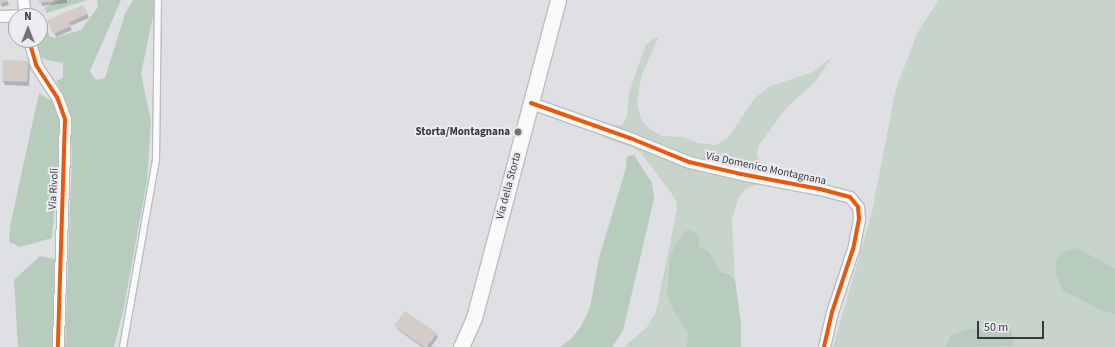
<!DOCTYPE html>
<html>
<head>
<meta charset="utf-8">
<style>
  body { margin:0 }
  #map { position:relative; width:1115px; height:347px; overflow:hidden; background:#dfe0e4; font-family:"Source Sans 3",sans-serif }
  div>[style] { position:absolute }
  .green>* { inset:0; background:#c7d4cb }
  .forest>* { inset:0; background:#b8ccbd }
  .shadow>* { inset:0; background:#0003 }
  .building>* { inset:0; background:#d3ccc9; transform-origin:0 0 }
  .roads { filter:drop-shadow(1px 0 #bbbcbf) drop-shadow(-1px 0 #bbbcbf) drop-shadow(0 1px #bbbcbf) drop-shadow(0 -1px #bbbcbf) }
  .lane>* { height:5.5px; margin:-2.75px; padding:0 2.75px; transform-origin:2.75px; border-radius:2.75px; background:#fafafb }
  .street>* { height:11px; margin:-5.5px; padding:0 5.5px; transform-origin:5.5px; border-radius:5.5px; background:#fafafb }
  .secondary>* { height:15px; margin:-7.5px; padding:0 7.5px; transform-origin:7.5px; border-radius:7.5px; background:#fafafb }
  .cycleway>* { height:4px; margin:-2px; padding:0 2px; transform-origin:2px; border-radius:2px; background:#e8590c }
  .dots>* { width:11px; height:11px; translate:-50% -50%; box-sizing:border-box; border:2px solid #ebecf2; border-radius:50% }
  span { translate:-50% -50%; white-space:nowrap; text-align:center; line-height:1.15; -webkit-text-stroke:4px #ebecf2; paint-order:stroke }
  .poi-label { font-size:11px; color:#39393c; font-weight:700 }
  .right { translate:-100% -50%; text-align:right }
  .street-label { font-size:11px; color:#39393c }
  .north { position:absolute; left:8px; top:8px; width:40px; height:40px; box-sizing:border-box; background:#ebecf2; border:1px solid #a4a4a9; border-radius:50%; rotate:0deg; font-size:11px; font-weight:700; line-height:16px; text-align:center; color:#39393c }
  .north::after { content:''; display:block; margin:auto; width:14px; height:18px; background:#737377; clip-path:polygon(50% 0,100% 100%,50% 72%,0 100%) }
  .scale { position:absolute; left:977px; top:321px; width:67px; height:18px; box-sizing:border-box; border:2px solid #39393c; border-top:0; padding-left:5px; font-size:12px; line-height:14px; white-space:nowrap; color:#39393c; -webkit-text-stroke:3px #ebecf2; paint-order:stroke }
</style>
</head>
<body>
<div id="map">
  <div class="green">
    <i style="clip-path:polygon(938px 0,1115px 0,1115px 347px,833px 347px,872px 212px,896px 88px,917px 34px)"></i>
    <i style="clip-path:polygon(655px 38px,658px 38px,641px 77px,637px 104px,641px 119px,650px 129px,662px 136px,683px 137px,698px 143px,716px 145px,728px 138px,754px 99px,768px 87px,813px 72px,832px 57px,815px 82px,786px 108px,758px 147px,757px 156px,762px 165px,774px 170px,795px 172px,795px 176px,782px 176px,676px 153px,610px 126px,622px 125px,627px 116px,629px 93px,646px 44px)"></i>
    <i style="clip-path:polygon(604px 133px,710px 170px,717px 176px,732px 175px,767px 184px,755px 185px,746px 189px,739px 197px,732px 219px,735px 280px,729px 274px,721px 272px,708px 250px,700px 247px,698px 235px,674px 312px,688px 333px,686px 347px,624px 347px,647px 327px,656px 312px,677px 209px,676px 201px,672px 194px,641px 153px,636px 149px,602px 137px)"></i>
  </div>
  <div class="forest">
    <i style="clip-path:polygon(59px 0,87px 0,47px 13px,44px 8px)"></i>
    <i style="clip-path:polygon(97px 0,121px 0,90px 71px,96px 80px,105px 78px,125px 14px,133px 0,155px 0,156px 2px,141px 74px,151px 121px,147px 181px,123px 312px,114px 347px,65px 347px,72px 153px,66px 101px,56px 81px,63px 78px,63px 63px,46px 60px,38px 55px,34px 40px,40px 40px,40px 20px,42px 20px,50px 36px,54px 38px,81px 30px,98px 7px)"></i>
    <i style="clip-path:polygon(39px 93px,53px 102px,60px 112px,61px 134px,52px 238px,20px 247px,9px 242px,10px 226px)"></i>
    <i style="clip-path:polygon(634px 155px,652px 183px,654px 199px,623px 331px,612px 347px,560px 347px,571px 339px,580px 328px,590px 308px,599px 258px,626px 168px,627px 156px)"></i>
    <i style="clip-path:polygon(690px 229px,698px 235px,700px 247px,708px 250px,721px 272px,729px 274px,735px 280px,741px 323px,741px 347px,686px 347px,688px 333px,674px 312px,667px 295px,670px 255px,684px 232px)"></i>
    <i style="clip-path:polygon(1077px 248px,1115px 269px,1115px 314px,1101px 310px,1062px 290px,1056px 272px,1056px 262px,1062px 252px)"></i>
    <i style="clip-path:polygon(40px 256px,55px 259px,52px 347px,18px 347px,14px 280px)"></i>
    <i style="clip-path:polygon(970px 329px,1011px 329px,1014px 346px,946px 347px,951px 335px)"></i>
  </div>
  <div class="shadow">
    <i style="clip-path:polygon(0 0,7px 0,9px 5px,2px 7px)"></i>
    <i style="clip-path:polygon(40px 0,67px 0,67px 3px,42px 6px)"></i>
    <i style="clip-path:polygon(85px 9px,89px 18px,70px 26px,72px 30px,56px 37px,49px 21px)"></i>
    <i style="clip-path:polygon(28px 62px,30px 66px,29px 86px,5px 85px,3px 81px)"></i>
    <i style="clip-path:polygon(396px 326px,436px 334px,438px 337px,431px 347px,422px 347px,398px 330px)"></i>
  </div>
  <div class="building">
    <i style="clip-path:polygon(0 0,7px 0,7px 1px,0 4px)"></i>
    <i style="clip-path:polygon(39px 0,54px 0,54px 1px,39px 3px)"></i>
    <i style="clip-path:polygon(83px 5px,88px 14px,69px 22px,71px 26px,53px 34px,47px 20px)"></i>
    <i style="left:3px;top:60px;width:25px;height:21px;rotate:2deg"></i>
    <i style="clip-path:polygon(405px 311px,437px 333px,427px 347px,424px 347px,394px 326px)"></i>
  </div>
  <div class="roads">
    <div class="lane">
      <i style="left:123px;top:347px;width:190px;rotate:-80deg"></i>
      <i style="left:156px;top:160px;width:160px;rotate:-89.3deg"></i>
    </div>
    <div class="street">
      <i style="left:23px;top:0;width:16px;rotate:83deg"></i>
      <i style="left:0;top:16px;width:25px;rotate:-2deg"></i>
      <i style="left:29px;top:40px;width:26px;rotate:74deg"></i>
      <i style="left:36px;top:65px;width:38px;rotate:57deg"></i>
      <i style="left:57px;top:97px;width:23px;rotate:70deg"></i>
      <i style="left:65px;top:119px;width:228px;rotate:91.8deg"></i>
      <i style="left:531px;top:103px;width:105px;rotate:19.5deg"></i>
      <i style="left:630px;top:138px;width:64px;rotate:22.1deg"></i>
      <i style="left:689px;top:162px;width:53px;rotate:13deg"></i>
      <i style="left:741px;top:174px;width:80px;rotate:10.8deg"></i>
      <i style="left:820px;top:189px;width:31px;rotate:15deg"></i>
      <i style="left:850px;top:197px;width:13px;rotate:51deg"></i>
      <i style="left:858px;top:207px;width:12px;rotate:85deg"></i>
      <i style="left:859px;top:219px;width:31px;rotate:101deg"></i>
      <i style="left:853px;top:249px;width:66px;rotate:108.4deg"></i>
      <i style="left:832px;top:312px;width:36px;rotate:103deg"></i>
    </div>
    <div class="secondary">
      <i style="left:461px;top:347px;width:32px;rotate:-66deg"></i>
      <i style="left:474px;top:318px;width:329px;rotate:-75.2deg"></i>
    </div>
  </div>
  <div class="cycleway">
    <i style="left:29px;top:40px;width:26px;rotate:74deg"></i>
    <i style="left:36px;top:65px;width:38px;rotate:57deg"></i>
    <i style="left:57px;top:97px;width:23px;rotate:70deg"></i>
    <i style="left:65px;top:119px;width:228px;rotate:91.8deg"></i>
    <i style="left:531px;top:103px;width:105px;rotate:19.5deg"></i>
    <i style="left:630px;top:138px;width:64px;rotate:22.1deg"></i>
    <i style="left:689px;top:162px;width:53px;rotate:13deg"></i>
    <i style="left:741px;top:174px;width:80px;rotate:10.8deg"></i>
    <i style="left:820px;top:189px;width:31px;rotate:15deg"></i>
    <i style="left:850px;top:197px;width:13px;rotate:51deg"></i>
    <i style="left:858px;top:207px;width:12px;rotate:85deg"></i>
    <i style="left:859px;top:219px;width:31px;rotate:101deg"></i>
    <i style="left:853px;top:249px;width:66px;rotate:108.4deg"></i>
    <i style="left:832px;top:312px;width:36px;rotate:103deg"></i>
  </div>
  <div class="dots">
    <i style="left:518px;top:132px;background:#737377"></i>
  </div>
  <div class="poi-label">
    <span class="right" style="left:510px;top:132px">Storta/Montagnana</span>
  </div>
  <div class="street-label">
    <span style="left:766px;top:169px;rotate:12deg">Via Domenico Montagnana</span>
    <span style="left:509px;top:186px;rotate:-75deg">Via della Storta</span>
    <span style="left:54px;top:189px;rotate:-87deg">Via Rivoli</span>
  </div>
  <div class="north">N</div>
  <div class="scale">50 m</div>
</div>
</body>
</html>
